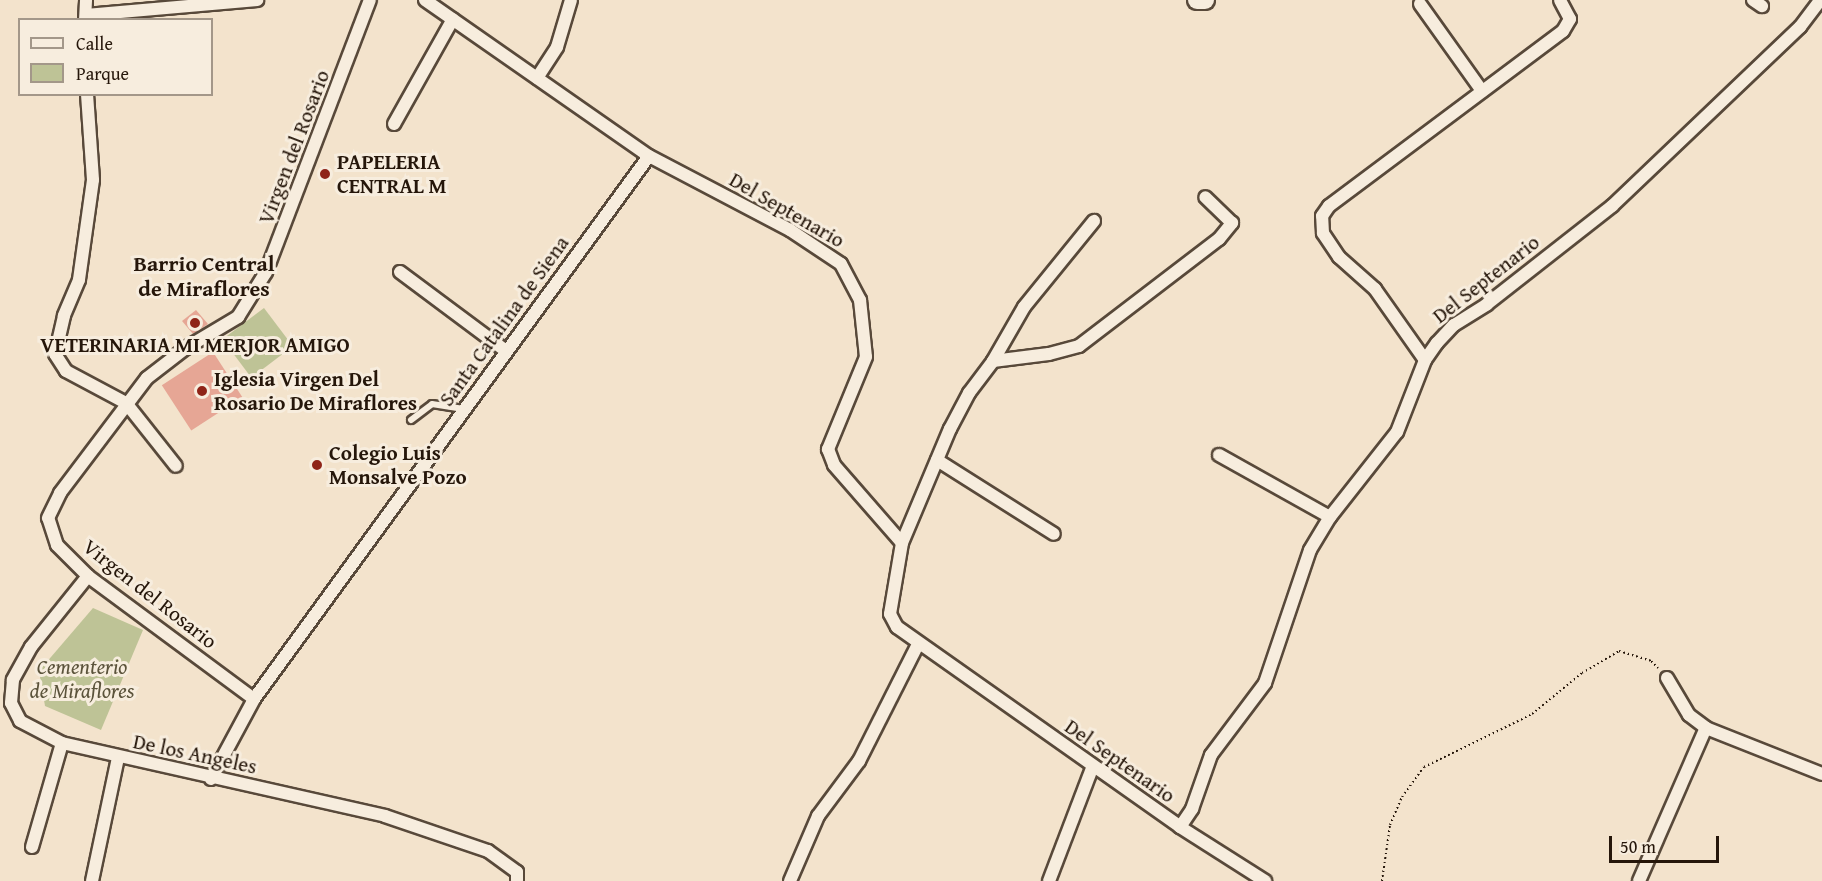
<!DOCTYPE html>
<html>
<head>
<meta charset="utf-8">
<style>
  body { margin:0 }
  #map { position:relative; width:1822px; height:881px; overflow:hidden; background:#f3e3cc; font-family:"Gentium Book Plus",serif }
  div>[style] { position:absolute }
  .green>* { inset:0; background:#bec396; transform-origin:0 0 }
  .building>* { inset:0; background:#e6a695; transform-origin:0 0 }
  .path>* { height:2px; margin-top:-1px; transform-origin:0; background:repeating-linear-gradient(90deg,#25160a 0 1.5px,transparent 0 4.5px) }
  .roads { filter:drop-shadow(2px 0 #58493a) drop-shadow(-2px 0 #58493a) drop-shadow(0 2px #58493a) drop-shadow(0 -2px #58493a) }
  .lane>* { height:6px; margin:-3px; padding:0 3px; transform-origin:3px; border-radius:3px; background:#f7edde }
  .street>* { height:12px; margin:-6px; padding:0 6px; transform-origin:6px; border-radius:6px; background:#f7edde }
  .secondary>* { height:18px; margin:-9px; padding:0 9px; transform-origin:9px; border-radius:9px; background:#f7edde }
  .dots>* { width:16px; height:16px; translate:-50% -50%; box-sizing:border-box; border:3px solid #f7edde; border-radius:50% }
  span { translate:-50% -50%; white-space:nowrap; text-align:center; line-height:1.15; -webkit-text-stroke:6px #f7edde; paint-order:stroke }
  .street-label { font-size:21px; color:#25160a }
  .poi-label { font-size:21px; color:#25160a; font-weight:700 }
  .left { translate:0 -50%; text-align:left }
  .park-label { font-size:21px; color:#5b533b; font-style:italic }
  .neighbourhood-label { font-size:22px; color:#25160a; font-weight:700 }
  .legend { position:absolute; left:18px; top:18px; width:195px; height:78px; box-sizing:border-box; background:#f7edde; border:2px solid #a39789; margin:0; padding:8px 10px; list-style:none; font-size:18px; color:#25160a }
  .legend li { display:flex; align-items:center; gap:12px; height:30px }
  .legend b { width:30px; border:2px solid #a39789 }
  .scale { position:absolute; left:1609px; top:836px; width:110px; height:27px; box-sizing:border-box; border:3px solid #25160a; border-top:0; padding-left:8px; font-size:18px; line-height:21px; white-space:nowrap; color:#25160a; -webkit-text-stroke:4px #f7edde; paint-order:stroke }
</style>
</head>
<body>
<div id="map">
  <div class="green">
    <i style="left:264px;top:308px;width:48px;height:52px;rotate:53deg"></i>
    <i style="clip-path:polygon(93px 608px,143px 630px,101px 730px,45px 706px,39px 671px)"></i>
  </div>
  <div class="building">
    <i style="clip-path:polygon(196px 310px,208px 324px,193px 334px,182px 321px)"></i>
    <i style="left:213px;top:352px;width:54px;height:61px;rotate:57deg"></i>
  </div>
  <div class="path">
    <i style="left:1382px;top:881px;width:57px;rotate:-81.9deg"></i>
    <i style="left:1390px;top:825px;width:30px;rotate:-67deg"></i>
    <i style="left:1402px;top:797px;width:37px;rotate:-54deg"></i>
    <i style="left:1424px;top:767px;width:120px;rotate:-26.1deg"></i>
    <i style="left:1532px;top:714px;width:65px;rotate:-39.4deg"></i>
    <i style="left:1582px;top:673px;width:43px;rotate:-30.7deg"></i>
    <i style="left:1619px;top:651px;width:34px;rotate:17deg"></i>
    <i style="left:1651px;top:661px;width:10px;rotate:45deg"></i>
  </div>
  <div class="roads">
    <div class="lane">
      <i style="left:411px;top:420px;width:26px;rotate:-37deg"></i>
      <i style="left:432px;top:404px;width:32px;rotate:9deg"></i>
    </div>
    <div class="street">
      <i style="left:425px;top:0;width:273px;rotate:34.9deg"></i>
      <i style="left:649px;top:156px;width:159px;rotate:27.7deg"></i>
      <i style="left:790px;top:230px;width:61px;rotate:33.7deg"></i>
      <i style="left:841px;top:264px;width:41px;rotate:62.2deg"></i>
      <i style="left:860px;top:300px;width:57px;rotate:84deg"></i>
      <i style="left:866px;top:357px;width:100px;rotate:112.4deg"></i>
      <i style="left:828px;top:449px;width:17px;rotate:69deg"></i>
      <i style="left:834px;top:465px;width:103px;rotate:48.9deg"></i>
      <i style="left:902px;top:543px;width:72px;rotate:99.6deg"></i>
      <i style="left:890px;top:614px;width:15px;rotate:62deg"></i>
      <i style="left:897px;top:627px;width:347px;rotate:35.2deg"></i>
      <i style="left:1180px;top:827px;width:22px;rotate:-56deg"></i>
      <i style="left:1192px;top:809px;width:57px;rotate:-70.6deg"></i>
      <i style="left:1211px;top:755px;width:90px;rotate:-53.1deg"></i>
      <i style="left:1265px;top:683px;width:140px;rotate:-71.3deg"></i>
      <i style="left:1310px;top:550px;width:39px;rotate:-59deg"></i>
      <i style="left:1330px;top:517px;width:108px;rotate:-51.8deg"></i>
      <i style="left:1397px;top:432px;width:77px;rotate:-68.7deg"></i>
      <i style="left:1425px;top:360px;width:21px;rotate:-55deg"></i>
      <i style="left:1437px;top:343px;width:25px;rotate:-47deg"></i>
      <i style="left:1454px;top:325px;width:39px;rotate:-32deg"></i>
      <i style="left:1487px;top:304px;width:159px;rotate:-38.1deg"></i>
      <i style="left:1612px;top:206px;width:260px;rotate:-43.6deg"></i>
      <i style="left:1800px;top:27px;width:34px;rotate:-53deg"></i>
      <i style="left:1753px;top:0;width:11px;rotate:34deg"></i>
      <i style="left:1420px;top:4px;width:107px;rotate:54.5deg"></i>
      <i style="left:86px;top:15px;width:172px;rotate:-5deg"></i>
      <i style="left:85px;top:20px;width:20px;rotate:-87deg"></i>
      <i style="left:537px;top:78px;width:37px;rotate:-57deg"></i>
      <i style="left:557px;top:47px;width:49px;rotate:-73.4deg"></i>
      <i style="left:87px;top:94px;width:86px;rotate:86deg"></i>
      <i style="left:93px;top:180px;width:101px;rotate:98deg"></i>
      <i style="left:79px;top:280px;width:39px;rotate:113deg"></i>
      <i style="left:64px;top:316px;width:39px;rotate:103deg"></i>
      <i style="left:55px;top:354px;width:20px;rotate:57deg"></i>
      <i style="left:66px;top:371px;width:68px;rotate:28.1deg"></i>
      <i style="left:126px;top:403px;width:80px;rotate:51.6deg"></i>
      <i style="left:394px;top:124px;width:120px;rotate:-60.7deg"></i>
      <i style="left:400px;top:272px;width:132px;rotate:36.7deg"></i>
      <i style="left:1425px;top:360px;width:87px;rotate:-125.2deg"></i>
      <i style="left:1375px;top:289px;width:48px;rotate:-138.4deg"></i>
      <i style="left:1339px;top:257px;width:29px;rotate:-124deg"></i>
      <i style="left:1323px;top:233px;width:17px;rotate:-93deg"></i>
      <i style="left:1322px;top:216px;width:12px;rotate:-55deg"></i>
      <i style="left:1329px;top:206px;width:292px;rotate:-36.8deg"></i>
      <i style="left:1563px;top:31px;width:14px;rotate:-60deg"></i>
      <i style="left:1570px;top:19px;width:21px;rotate:-118deg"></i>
      <i style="left:993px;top:361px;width:62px;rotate:-60.1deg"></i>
      <i style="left:1024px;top:307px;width:111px;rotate:-50.9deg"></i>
      <i style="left:1219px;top:455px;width:127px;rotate:29.2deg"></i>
      <i style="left:937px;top:460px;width:138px;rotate:32.3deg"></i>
      <i style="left:902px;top:543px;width:124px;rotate:-67.2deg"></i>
      <i style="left:950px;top:429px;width:41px;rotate:-62.2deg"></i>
      <i style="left:969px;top:393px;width:40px;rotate:-53deg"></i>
      <i style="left:993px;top:361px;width:56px;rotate:-7.1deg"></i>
      <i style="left:1049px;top:354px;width:31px;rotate:-15deg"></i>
      <i style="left:1079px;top:346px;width:176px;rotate:-37.4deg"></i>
      <i style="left:1219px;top:239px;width:21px;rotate:-51deg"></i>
      <i style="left:1232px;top:223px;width:37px;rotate:-136deg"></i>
      <i style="left:88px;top:576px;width:91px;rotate:128.8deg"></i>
      <i style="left:31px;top:647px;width:38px;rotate:119deg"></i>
      <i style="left:13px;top:680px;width:23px;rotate:95deg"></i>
      <i style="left:11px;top:703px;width:20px;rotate:63deg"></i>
      <i style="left:20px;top:721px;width:47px;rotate:27.6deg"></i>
      <i style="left:62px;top:743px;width:331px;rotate:12.7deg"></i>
      <i style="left:385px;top:816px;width:109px;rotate:18.8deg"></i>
      <i style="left:488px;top:851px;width:36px;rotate:36deg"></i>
      <i style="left:517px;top:872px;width:9px;rotate:90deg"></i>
      <i style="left:1667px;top:678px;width:43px;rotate:59.3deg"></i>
      <i style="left:1689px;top:715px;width:21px;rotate:37deg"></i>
      <i style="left:1706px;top:728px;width:125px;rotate:21.6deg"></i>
      <i style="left:254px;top:699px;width:207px;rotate:-143.5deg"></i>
      <i style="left:88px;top:576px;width:44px;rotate:-135deg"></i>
      <i style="left:57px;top:545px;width:28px;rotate:-108deg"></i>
      <i style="left:48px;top:518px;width:28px;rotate:-64deg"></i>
      <i style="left:60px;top:493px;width:144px;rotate:-52.9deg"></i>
      <i style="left:147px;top:378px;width:49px;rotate:-37.6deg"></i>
      <i style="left:186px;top:348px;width:61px;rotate:-30.8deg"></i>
      <i style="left:238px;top:317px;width:53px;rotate:-58.1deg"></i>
      <i style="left:266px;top:272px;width:291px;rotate:-69.1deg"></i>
      <i style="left:211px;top:779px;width:91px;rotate:-61.7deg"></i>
      <i style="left:254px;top:699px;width:671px;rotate:-53.97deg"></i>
      <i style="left:1180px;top:827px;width:101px;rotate:32.4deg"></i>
      <i style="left:32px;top:847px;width:108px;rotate:-73.9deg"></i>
      <i style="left:92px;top:881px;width:126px;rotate:-78.1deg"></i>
      <i style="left:790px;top:881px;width:71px;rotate:-66.7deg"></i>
      <i style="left:818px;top:816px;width:69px;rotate:-53.3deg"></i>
      <i style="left:859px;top:761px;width:131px;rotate:-63.2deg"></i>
      <i style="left:1049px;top:881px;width:123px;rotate:-69.1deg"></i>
      <i style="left:1639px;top:881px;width:167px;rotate:-66.4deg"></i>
    </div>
    <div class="secondary">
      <i style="left:1197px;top:0;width:8px"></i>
    </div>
  </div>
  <div class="dots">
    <i style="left:325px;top:174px;background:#8f2418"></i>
    <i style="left:195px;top:323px;background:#8f2418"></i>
    <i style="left:202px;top:391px;background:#8f2418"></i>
    <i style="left:317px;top:465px;background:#8f2418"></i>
  </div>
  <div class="street-label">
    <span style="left:294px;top:147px;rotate:-69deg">Virgen del Rosario</span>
    <span style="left:787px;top:210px;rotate:30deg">Del Septenario</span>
    <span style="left:1486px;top:279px;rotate:-38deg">Del Septenario</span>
    <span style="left:504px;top:321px;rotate:-54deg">Santa Catalina de Siena</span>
    <span style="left:150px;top:594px;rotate:38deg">Virgen del Rosario</span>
    <span style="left:195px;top:754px;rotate:12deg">De los Angeles</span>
    <span style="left:1120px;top:761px;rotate:35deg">Del Septenario</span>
  </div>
  <div class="poi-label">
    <span class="left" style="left:337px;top:174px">PAPELERIA<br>CENTRAL M</span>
    <span style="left:195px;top:345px">VETERINARIA MI MERJOR AMIGO</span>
    <span class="left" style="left:214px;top:391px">Iglesia Virgen Del<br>Rosario De Miraflores</span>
    <span class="left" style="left:329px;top:465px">Colegio Luis<br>Monsalve Pozo</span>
  </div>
  <div class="park-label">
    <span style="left:82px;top:679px">Cementerio<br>de Miraflores</span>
  </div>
  <div class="neighbourhood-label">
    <span style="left:204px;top:276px">Barrio Central<br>de Miraflores</span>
  </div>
  <ul class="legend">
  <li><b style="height:8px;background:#f7edde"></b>Calle</li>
  <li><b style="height:16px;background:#bec396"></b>Parque</li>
  </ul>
  <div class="scale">50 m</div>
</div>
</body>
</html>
